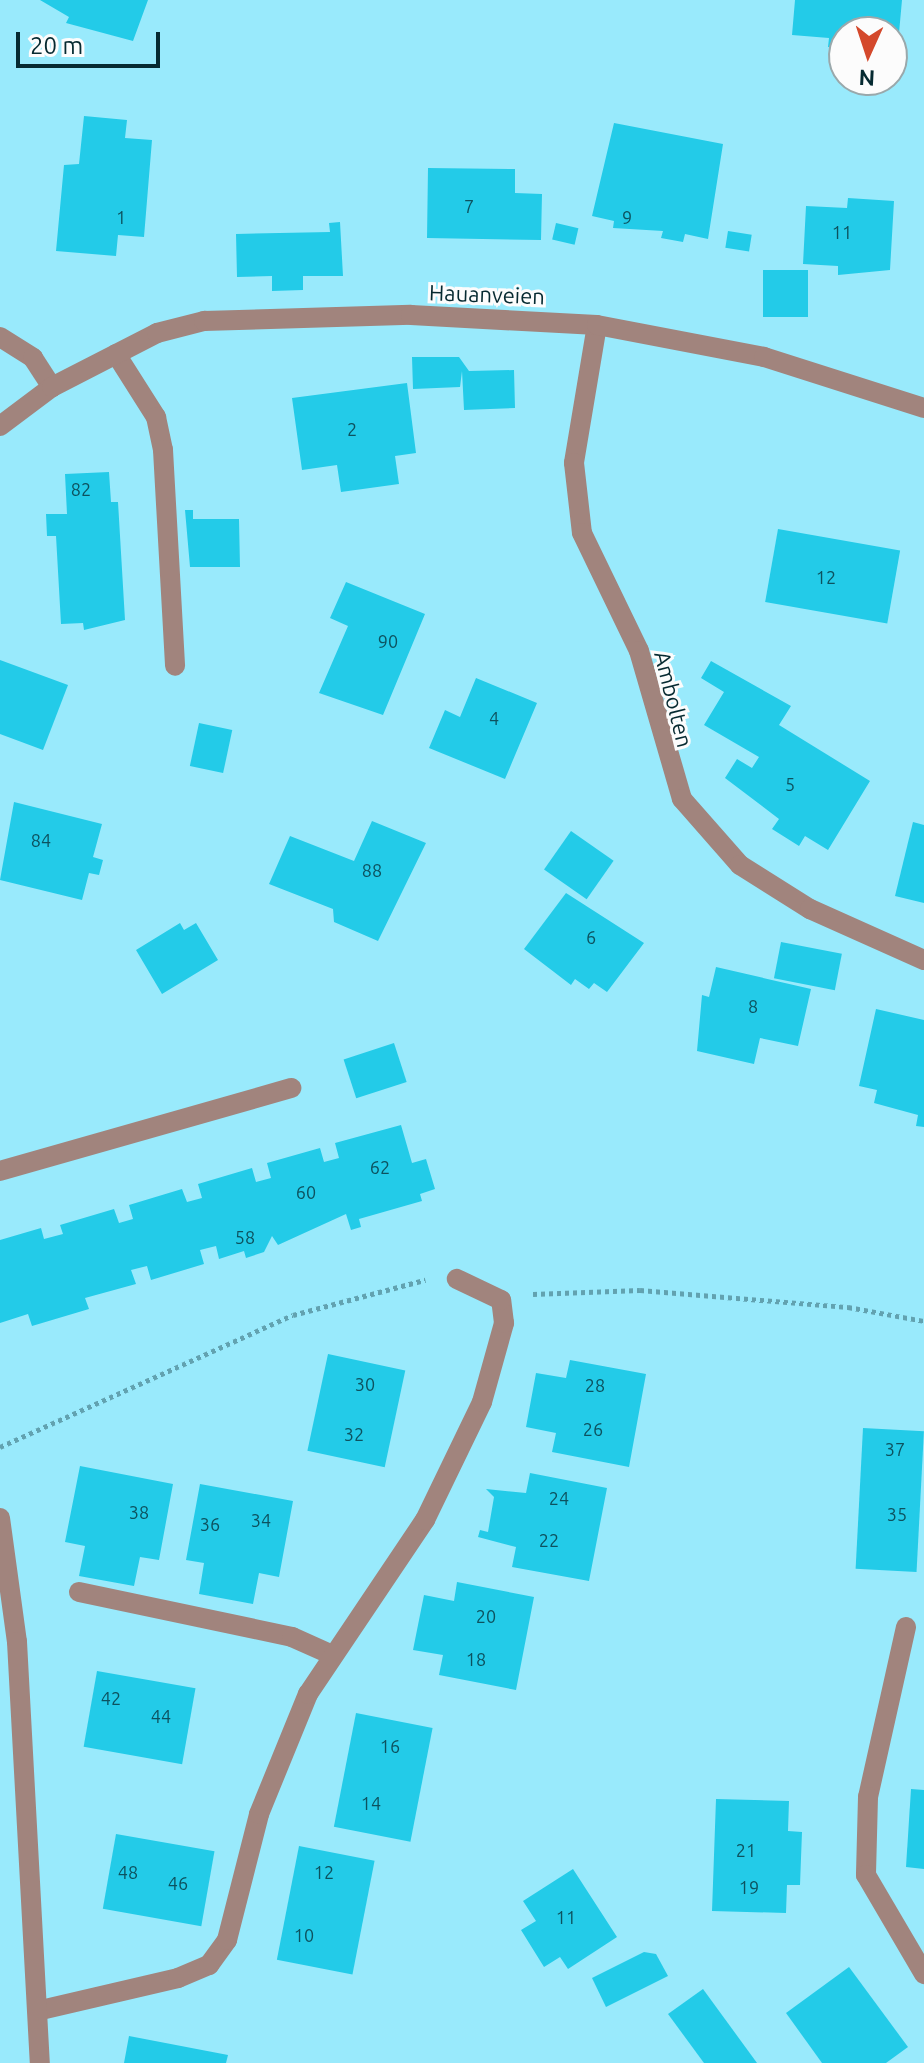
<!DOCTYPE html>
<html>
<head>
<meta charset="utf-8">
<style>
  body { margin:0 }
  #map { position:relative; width:924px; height:2063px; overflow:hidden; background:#99eafc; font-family:Ubuntu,sans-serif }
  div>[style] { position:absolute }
  .building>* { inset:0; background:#23cbe8; transform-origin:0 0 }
  .path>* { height:5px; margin-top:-2.5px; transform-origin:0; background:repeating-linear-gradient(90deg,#62a2b0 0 4px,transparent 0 8px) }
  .service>* { height:20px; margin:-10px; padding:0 10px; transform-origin:10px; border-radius:10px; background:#a1847d }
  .minor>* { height:20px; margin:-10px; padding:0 10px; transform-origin:10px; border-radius:10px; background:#a1847d }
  span { translate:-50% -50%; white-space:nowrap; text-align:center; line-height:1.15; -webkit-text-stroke:6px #fcfcfc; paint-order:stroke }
  .number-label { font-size:18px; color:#0d525f }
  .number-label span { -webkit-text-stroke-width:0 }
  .street-label { font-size:22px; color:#062a31 }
  .north { position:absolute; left:828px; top:16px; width:80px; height:80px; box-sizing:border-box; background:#fcfcfc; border:2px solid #9aa8ab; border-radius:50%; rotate:183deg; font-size:22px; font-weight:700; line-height:32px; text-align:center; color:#062a31 }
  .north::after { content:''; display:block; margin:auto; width:28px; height:36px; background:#d4492c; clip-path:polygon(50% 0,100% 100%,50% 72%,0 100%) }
  .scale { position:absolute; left:16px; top:32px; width:144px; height:36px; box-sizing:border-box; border:4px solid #062a31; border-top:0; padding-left:10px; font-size:24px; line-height:28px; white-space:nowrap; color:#062a31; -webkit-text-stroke:6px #fcfcfc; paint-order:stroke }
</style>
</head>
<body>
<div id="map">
  <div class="building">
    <i style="clip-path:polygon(40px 0,148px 0,133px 41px,66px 23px,69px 17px)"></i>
    <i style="clip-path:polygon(795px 0,902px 0,898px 44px,892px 32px,844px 32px,844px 48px,828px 47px,829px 38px,792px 35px)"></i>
    <i style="clip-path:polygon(84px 116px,127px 120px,125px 138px,152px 140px,144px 237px,118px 235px,116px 256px,56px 251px,64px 165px,79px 164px)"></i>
    <i style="clip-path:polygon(614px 123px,723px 144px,708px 239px,685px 234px,683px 242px,661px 238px,663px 231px,613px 228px,614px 221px,592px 216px)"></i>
    <i style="clip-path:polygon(428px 168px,515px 169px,515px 193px,542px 194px,541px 240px,427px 238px)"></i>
    <i style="clip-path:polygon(848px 198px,894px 201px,890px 270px,838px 275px,838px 266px,803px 264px,806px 206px,847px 208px)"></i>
    <i style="clip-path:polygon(340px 222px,343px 276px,303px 276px,303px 290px,272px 291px,272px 276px,237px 277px,236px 234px,330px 232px,329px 223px)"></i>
    <i style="left:556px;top:223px;width:23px;height:17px;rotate:13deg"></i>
    <i style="left:728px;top:231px;width:24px;height:17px;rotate:9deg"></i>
    <i style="left:763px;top:270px;width:45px;height:47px"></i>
    <i style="clip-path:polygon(412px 357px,459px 357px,469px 371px,514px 370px,515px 408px,464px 410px,462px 371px,460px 387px,413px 389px)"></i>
    <i style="clip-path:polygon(407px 383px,416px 453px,395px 456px,399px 484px,341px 492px,337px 465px,302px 470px,292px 398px)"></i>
    <i style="clip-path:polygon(109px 472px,111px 502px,118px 502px,125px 620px,84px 630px,83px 623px,61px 624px,56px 536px,47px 536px,46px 514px,67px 514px,65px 474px)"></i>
    <i style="clip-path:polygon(185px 510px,193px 510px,193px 519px,239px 519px,240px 567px,190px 567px)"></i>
    <i style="left:778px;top:529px;width:124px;height:74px;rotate:10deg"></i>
    <i style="clip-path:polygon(346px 582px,425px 614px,383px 715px,319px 693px,348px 626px,330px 618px)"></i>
    <i style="clip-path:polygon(0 660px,68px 685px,43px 750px,0 734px)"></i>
    <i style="clip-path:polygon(711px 661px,791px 706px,779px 725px,870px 781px,828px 850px,805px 836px,799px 846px,772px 829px,779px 819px,725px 778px,737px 759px,752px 768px,759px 757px,704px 725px,724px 692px,701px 678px)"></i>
    <i style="clip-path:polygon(476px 678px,537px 703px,505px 779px,429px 748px,445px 710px,460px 717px)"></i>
    <i style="left:199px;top:723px;width:34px;height:44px;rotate:12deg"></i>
    <i style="clip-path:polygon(14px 802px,102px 824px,93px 857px,103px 860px,99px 875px,89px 873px,82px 900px,0 880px)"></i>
    <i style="clip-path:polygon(372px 821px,426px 843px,378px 941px,334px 922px,333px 909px,269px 884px,290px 836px,354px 861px)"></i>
    <i style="clip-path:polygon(913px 822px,924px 825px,924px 903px,895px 896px)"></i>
    <i style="left:571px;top:831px;width:52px;height:47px;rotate:35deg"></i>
    <i style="clip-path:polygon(566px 893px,644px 943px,607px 992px,594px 983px,589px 989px,575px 979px,571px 985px,524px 949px)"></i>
    <i style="clip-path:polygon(180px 923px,184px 930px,196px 923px,218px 960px,162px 994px,136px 950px)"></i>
    <i style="left:781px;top:942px;width:62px;height:37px;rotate:11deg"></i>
    <i style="clip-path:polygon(716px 967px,811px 989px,798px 1046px,760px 1038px,754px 1064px,697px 1051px,702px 995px,709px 997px)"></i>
    <i style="clip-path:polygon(876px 1009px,924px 1020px,924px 1127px,916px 1126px,918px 1115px,874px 1103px,877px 1090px,859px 1086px)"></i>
    <i style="left:394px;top:1043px;width:41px;height:53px;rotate:72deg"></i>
    <i style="clip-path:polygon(401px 1125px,412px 1163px,426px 1159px,435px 1189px,420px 1194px,422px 1201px,359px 1219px,361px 1227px,351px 1230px,346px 1214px,278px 1245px,272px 1236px,264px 1252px,246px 1258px,244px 1251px,219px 1259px,216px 1246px,200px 1250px,204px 1264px,151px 1280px,147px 1266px,131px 1270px,136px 1284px,85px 1298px,89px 1309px,32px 1326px,28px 1314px,0 1323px,0 1240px,41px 1228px,44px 1239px,63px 1234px,60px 1225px,114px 1209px,119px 1223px,133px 1219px,129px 1205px,182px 1189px,187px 1202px,202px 1198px,198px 1184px,252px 1168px,256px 1182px,271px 1178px,267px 1163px,320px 1148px,324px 1162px,339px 1158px,335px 1143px)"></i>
    <i style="left:328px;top:1354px;width:79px;height:99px;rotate:12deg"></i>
    <i style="clip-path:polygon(570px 1360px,646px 1374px,629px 1467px,552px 1452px,556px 1433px,526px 1427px,536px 1373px,566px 1378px)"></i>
    <i style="left:863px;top:1428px;width:61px;height:141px;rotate:3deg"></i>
    <i style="clip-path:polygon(80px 1466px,173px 1484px,159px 1560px,140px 1557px,134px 1586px,79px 1576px,85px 1546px,65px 1542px)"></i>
    <i style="clip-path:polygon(530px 1473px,607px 1488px,589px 1581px,512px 1567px,516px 1547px,478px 1537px,480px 1530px,488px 1532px,494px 1497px,486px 1489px,526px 1493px)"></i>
    <i style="clip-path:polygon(200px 1484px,293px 1501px,279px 1577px,259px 1573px,253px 1604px,199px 1594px,204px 1563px,186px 1560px)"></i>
    <i style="clip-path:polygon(457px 1582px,534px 1597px,516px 1690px,439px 1675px,443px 1655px,413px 1650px,424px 1595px,454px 1601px)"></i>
    <i style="left:97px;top:1671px;width:100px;height:77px;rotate:10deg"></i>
    <i style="left:356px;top:1713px;width:78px;height:116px;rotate:11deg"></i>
    <i style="clip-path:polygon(911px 1789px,924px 1790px,924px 1869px,906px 1867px)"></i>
    <i style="clip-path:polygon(716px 1799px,789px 1801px,788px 1831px,802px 1832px,800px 1885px,787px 1885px,786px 1913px,712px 1911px)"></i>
    <i style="left:116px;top:1834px;width:100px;height:76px;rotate:10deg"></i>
    <i style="left:299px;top:1846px;width:77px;height:116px;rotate:11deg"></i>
    <i style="clip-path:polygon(573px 1869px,617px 1937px,568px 1969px,560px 1957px,544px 1967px,521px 1930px,536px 1921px,523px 1901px)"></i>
    <i style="clip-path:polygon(644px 1952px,656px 1954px,668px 1976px,606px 2007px,592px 1978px)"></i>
    <i style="clip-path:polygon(849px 1967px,908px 2047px,886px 2063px,822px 2063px,786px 2013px)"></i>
    <i style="clip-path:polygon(703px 1989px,757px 2063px,704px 2063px,668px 2014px)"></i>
    <i style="clip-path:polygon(129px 2036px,228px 2055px,226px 2063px,124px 2063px)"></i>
  </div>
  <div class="path">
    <i style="left:533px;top:1294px;width:107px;rotate:-2.1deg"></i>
    <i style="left:640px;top:1290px;width:209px;rotate:4.7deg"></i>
    <i style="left:848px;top:1307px;width:77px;rotate:10.4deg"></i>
    <i style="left:0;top:1447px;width:321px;rotate:-24.3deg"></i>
    <i style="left:293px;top:1315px;width:137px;rotate:-14.9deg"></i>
  </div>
  <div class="service">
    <i style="left:116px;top:354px;width:75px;rotate:57.6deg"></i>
    <i style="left:156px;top:417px;width:34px;rotate:78deg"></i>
    <i style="left:163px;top:450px;width:216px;rotate:86.8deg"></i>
    <i style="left:0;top:1171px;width:303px;rotate:-15.9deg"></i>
    <i style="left:79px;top:1592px;width:218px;rotate:11.9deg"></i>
    <i style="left:292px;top:1637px;width:42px;rotate:24.1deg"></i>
    <i style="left:41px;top:2010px;width:141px;rotate:-13.1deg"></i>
    <i style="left:178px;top:1978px;width:34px;rotate:-23deg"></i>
    <i style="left:209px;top:1965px;width:31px;rotate:-54deg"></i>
    <i style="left:227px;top:1940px;width:130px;rotate:-75.7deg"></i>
    <i style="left:259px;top:1814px;width:130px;rotate:-67.8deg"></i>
    <i style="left:308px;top:1694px;width:210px;rotate:-56.1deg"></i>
    <i style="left:425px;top:1520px;width:131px;rotate:-64.2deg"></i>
    <i style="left:482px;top:1402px;width:82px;rotate:-74.4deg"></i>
    <i style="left:504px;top:1323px;width:23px;rotate:-97deg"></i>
    <i style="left:501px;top:1300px;width:49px;rotate:-154.5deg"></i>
  </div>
  <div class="minor">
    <i style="left:597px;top:325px;width:140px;rotate:99.5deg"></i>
    <i style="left:574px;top:463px;width:70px;rotate:83.5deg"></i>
    <i style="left:582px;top:533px;width:131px;rotate:64.2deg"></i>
    <i style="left:639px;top:651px;width:154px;rotate:73.8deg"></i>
    <i style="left:682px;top:799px;width:88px;rotate:48.7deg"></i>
    <i style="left:740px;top:865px;width:83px;rotate:32.2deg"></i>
    <i style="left:810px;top:909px;width:125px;rotate:24.1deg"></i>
    <i style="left:0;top:337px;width:39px;rotate:32deg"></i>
    <i style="left:33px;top:358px;width:35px;rotate:57deg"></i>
    <i style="left:0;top:426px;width:65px;rotate:-36.9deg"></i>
    <i style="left:52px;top:387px;width:118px;rotate:-27.2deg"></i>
    <i style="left:157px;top:333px;width:49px;rotate:-14.3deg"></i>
    <i style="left:204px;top:321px;width:207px;rotate:-1.7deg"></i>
    <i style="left:411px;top:315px;width:186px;rotate:3.1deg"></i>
    <i style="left:597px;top:325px;width:170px;rotate:10.8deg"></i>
    <i style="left:764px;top:357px;width:168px;rotate:17.7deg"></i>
    <i style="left:0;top:1518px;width:125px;rotate:82.2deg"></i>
    <i style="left:17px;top:1642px;width:422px;rotate:86.9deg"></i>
    <i style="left:906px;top:1627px;width:174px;rotate:102.6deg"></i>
    <i style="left:868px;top:1797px;width:78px;rotate:91.5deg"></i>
    <i style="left:866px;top:1875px;width:115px;rotate:59.6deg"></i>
  </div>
  <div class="number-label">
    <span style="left:469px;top:206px">7</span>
    <span style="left:121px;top:217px">1</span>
    <span style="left:627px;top:217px">9</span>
    <span style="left:842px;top:232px">11</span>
    <span style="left:352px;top:429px">2</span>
    <span style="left:81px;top:489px">82</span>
    <span style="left:826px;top:577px">12</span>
    <span style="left:388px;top:641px">90</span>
    <span style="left:494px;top:718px">4</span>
    <span style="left:790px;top:784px">5</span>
    <span style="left:41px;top:840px">84</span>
    <span style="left:372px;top:870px">88</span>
    <span style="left:591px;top:937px">6</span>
    <span style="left:753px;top:1006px">8</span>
    <span style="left:380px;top:1167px">62</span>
    <span style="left:306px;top:1192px">60</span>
    <span style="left:245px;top:1237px">58</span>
    <span style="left:365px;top:1384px">30</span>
    <span style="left:595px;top:1385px">28</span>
    <span style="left:593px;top:1429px">26</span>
    <span style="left:354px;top:1434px">32</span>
    <span style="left:895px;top:1449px">37</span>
    <span style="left:559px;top:1498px">24</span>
    <span style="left:139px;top:1512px">38</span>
    <span style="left:897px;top:1514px">35</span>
    <span style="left:261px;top:1520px">34</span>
    <span style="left:210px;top:1524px">36</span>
    <span style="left:549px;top:1540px">22</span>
    <span style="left:486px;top:1616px">20</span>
    <span style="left:476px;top:1659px">18</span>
    <span style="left:111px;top:1698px">42</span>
    <span style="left:161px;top:1716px">44</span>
    <span style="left:390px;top:1746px">16</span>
    <span style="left:371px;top:1803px">14</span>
    <span style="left:746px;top:1850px">21</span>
    <span style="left:128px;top:1872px">48</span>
    <span style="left:324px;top:1872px">12</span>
    <span style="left:178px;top:1883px">46</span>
    <span style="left:749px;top:1887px">19</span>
    <span style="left:566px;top:1917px">11</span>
    <span style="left:304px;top:1935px">10</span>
  </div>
  <div class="street-label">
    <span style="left:487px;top:294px;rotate:2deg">Hauanveien</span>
    <span style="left:674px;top:699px;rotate:76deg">Ambolten</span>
  </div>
  <div class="north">N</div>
  <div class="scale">20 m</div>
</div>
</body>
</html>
